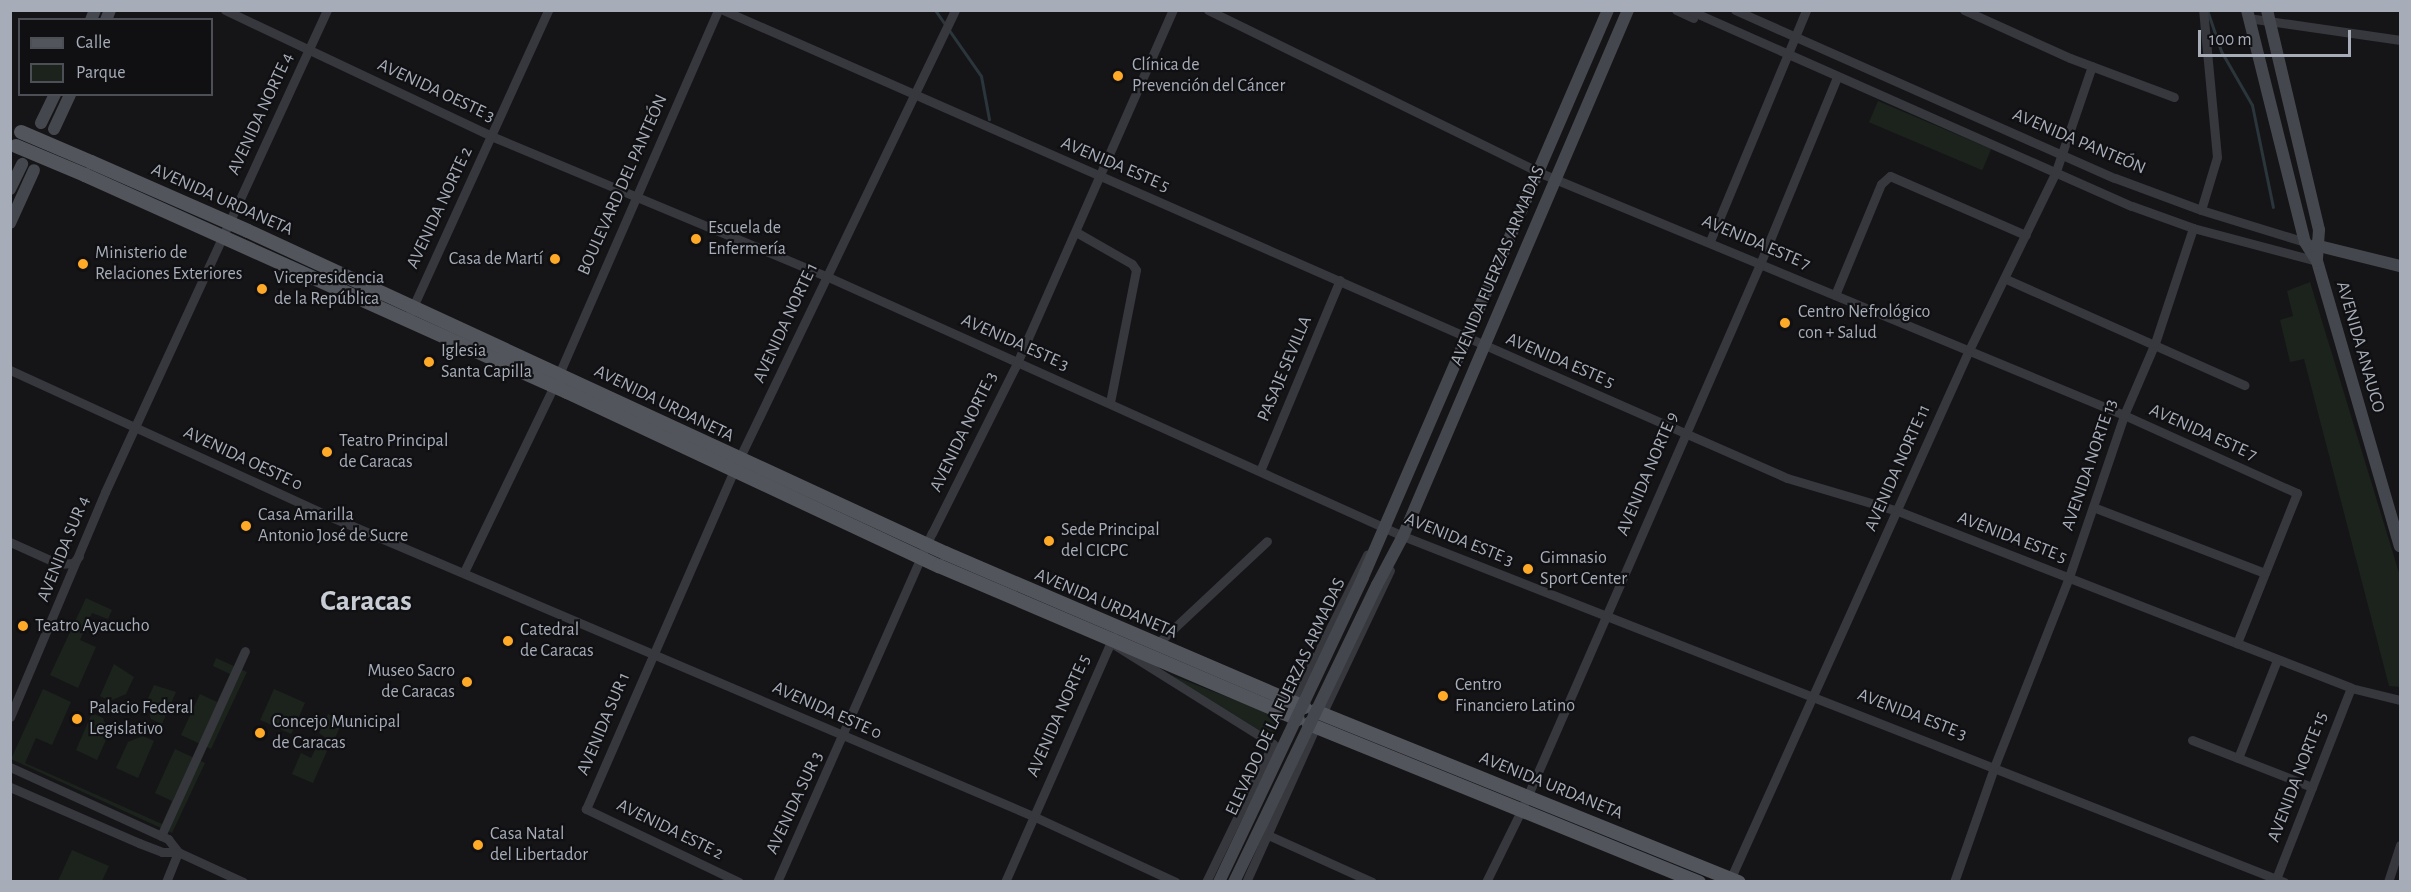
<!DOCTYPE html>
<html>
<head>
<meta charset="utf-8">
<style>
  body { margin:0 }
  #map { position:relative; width:2411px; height:892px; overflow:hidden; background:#151518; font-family:"Alegreya Sans",sans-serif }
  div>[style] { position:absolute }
  .green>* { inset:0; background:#1b231c; transform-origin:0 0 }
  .stream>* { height:3px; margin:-1.5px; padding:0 1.5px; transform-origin:1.5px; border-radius:1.5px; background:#2a363c }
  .street>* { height:9px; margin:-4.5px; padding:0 4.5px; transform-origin:4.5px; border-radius:4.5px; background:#36383d }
  .secondary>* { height:12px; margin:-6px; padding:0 6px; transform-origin:6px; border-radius:6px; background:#44474d }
  .primary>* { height:14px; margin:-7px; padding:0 7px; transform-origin:7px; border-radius:7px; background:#52555c }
  .secondary-bridge>* { height:12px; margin:-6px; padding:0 6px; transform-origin:6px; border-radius:6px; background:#44474d }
  .primary-bridge>* { height:14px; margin:-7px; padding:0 7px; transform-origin:7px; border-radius:7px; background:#52555c }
  .dots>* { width:16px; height:16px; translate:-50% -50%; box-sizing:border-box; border:3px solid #101013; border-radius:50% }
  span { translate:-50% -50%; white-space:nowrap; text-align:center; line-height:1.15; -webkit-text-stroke:4.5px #101013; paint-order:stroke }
  .poi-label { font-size:18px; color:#a6adb9 }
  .left { translate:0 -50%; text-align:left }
  .right { translate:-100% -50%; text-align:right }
  .street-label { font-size:18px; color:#a6adb9 }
  .town-label { font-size:30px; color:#c8ccd4; font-weight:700 }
  .frame { position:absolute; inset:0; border:12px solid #a6adb9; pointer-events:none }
  .legend { position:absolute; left:18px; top:18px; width:195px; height:78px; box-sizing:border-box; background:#101013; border:2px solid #4c4f55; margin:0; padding:8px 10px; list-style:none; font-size:18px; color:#a6adb9 }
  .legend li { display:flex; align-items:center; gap:12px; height:30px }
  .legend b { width:30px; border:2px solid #4c4f55 }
  .scale { position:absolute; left:2198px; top:30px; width:153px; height:27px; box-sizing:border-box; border:3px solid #a6adb9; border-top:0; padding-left:8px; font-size:18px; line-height:21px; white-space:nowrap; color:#a6adb9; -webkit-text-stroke:4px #101013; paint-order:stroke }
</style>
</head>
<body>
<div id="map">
  <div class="green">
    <i style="left:1878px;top:101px;width:123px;height:23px;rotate:23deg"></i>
    <i style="clip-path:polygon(2310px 282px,2400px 576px,2400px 687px,2389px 686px,2304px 359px,2290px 362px,2280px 320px,2293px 316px,2287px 291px)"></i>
    <i style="clip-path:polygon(86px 598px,112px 610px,108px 619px,92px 613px,80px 640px,96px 647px,78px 688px,50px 675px)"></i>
    <i style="clip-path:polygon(216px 658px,247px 672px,211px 749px,181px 735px,200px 694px,217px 702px,230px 674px,213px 666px)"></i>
    <i style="clip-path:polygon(114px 664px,134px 677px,126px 694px,110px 701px,100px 696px)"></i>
    <i style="clip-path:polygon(1168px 674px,1282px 718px,1272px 738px)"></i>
    <i style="clip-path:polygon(154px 685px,176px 692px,162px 724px,151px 719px,146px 703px)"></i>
    <i style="clip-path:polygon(43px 689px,71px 702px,52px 745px,36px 738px,25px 763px,162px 824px,172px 801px,155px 793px,175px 749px,205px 763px,172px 833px,11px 759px)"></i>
    <i style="left:274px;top:689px;width:34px;height:34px;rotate:24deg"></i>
    <i style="clip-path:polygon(92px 713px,103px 718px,109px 733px,97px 760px,76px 750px)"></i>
    <i style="clip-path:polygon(328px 714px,343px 720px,333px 743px,319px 733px)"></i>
    <i style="clip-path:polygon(143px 736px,154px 741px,138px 778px,116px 768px,128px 742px)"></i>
    <i style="clip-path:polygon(317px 746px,327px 751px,313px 783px,292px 774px,301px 753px,311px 758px)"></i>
    <i style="clip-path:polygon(72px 850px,109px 866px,102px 881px,58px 881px)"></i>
  </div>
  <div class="stream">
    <i style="left:935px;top:10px;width:80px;rotate:55.1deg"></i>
    <i style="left:981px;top:76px;width:44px;rotate:79.5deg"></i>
    <i style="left:2207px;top:10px;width:43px;rotate:71.1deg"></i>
    <i style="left:2221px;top:51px;width:62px;rotate:60.1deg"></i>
    <i style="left:2252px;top:105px;width:104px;rotate:78.4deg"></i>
  </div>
  <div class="street">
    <i style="left:225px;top:10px;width:294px;rotate:25.3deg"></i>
    <i style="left:491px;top:136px;width:363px;rotate:22.7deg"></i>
    <i style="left:826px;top:276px;width:633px;rotate:24.26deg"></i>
    <i style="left:1403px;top:536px;width:947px;rotate:21.44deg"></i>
    <i style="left:723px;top:10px;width:1162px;rotate:23.74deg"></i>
    <i style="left:1787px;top:478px;width:116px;rotate:16.6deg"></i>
    <i style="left:1898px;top:511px;width:486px;rotate:21.3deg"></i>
    <i style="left:2351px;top:688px;width:50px;rotate:13.8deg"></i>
    <i style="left:1208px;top:10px;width:368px;rotate:26.1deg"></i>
    <i style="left:1538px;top:172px;width:634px;rotate:22.52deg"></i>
    <i style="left:2124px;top:415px;width:190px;rotate:24.3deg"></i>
    <i style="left:2297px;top:493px;width:162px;rotate:111.8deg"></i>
    <i style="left:1676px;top:10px;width:19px;rotate:25deg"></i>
    <i style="left:1689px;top:10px;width:484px;rotate:23.9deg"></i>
    <i style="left:2132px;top:206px;width:65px;rotate:19.8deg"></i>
    <i style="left:2193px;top:228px;width:128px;rotate:14.9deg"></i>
    <i style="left:1735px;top:10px;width:415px;rotate:23.9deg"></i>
    <i style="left:2115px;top:178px;width:92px;rotate:20.4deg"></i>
    <i style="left:2201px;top:210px;width:109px;rotate:17.1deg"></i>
    <i style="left:1964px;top:10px;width:116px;rotate:24.4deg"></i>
    <i style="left:2070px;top:58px;width:111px;rotate:20.6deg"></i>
    <i style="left:2248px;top:18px;width:154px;rotate:8.2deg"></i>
    <i style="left:2201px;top:210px;width:55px;rotate:-73.2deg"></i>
    <i style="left:2217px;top:157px;width:148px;rotate:-95.4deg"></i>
    <i style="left:1076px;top:232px;width:64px;rotate:29.7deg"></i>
    <i style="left:1132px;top:264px;width:7px;rotate:56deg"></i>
    <i style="left:1136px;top:270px;width:136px;rotate:101.1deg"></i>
    <i style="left:1710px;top:241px;width:250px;rotate:-67.4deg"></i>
    <i style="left:2006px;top:279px;width:261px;rotate:24deg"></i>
    <i style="left:1835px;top:295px;width:120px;rotate:-67.5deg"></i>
    <i style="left:1881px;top:184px;width:12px;rotate:-42deg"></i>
    <i style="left:1890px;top:176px;width:148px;rotate:23.5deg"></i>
    <i style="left:407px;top:320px;width:341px;rotate:-65.5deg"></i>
    <i style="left:10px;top:370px;width:343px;rotate:24.6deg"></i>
    <i style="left:322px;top:513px;width:773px;rotate:23.08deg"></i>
    <i style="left:1033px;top:816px;width:157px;rotate:24.8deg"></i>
    <i style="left:559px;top:374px;width:397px;rotate:-66.4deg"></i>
    <i style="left:1260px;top:471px;width:207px;rotate:-67.3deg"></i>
    <i style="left:2093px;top:507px;width:184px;rotate:21deg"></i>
    <i style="left:10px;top:542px;width:54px;rotate:24.2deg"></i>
    <i style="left:59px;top:564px;width:14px;rotate:-4deg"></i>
    <i style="left:73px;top:563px;width:9px;rotate:-49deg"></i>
    <i style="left:464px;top:572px;width:207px;rotate:-64.2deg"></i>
    <i style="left:1113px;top:644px;width:189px;rotate:32deg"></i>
    <i style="left:1273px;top:744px;width:153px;rotate:115.9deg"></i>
    <i style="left:1156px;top:645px;width:152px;rotate:-43.1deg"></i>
    <i style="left:1293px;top:702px;width:165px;rotate:-63.3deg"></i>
    <i style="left:1322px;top:714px;width:159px;rotate:-64.7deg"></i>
    <i style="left:10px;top:717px;width:244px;rotate:-67.1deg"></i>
    <i style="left:105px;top:492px;width:531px;rotate:-65.27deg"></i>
    <i style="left:2192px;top:740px;width:129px;rotate:21.4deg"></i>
    <i style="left:2238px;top:758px;width:105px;rotate:-68.3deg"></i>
    <i style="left:10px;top:767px;width:174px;rotate:24.5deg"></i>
    <i style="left:168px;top:839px;width:16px;rotate:52deg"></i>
    <i style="left:10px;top:787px;width:141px;rotate:23.5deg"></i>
    <i style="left:139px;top:843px;width:25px;rotate:21deg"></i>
    <i style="left:162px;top:852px;width:16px"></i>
    <i style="left:178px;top:852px;width:72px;rotate:24.8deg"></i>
    <i style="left:1268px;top:835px;width:114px;rotate:24.3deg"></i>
    <i style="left:161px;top:836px;width:203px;rotate:-65.6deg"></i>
    <i style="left:2276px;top:879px;width:205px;rotate:-68.6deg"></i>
    <i style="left:166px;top:882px;width:32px;rotate:-68deg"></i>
    <i style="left:739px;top:882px;width:170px;rotate:-154.5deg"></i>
    <i style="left:586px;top:809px;width:382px;rotate:-66.4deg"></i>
    <i style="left:739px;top:459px;width:498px;rotate:-64.3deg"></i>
    <i style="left:777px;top:882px;width:382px;rotate:-66.1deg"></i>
    <i style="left:932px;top:533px;width:190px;rotate:-63.4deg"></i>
    <i style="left:1017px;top:363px;width:386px;rotate:-66.2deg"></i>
    <i style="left:1005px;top:882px;width:268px;rotate:-66.2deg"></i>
    <i style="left:1246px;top:882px;width:171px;rotate:-65.8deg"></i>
    <i style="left:1486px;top:882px;width:79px;rotate:-63.8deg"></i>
    <i style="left:1521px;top:811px;width:597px;rotate:-66.4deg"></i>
    <i style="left:1760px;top:264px;width:202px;rotate:-67.6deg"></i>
    <i style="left:1729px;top:882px;width:584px;rotate:-65.72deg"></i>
    <i style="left:1969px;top:350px;width:196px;rotate:-64deg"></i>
    <i style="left:2055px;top:174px;width:114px;rotate:-71.1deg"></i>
    <i style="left:1954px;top:882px;width:124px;rotate:-70.7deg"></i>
    <i style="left:1995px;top:765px;width:202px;rotate:-68.5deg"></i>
    <i style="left:2069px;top:577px;width:171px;rotate:-71.2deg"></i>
    <i style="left:2124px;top:415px;width:78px;rotate:-66.7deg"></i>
    <i style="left:2155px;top:343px;width:121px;rotate:-71.7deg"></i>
    <i style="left:2388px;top:882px;width:39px;rotate:-72deg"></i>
  </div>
  <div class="secondary">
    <i style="left:2247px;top:10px;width:239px;rotate:76deg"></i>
    <i style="left:2305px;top:242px;width:22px;rotate:58deg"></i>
    <i style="left:2317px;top:261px;width:297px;rotate:73.8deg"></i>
    <i style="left:2267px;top:10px;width:226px;rotate:76.7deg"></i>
    <i style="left:2319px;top:230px;width:31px;rotate:94deg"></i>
    <i style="left:91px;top:20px;width:11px;rotate:-68deg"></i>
    <i style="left:106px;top:20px;width:11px;rotate:-68deg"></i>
    <i style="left:41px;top:123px;width:32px;rotate:-64deg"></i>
    <i style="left:54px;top:129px;width:38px;rotate:-65deg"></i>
    <i style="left:10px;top:189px;width:28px;rotate:-64deg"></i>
    <i style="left:10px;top:223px;width:58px;rotate:-65.6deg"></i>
    <i style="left:2315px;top:245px;width:88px;rotate:13.9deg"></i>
    <i style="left:1363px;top:577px;width:618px;rotate:-66.63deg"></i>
    <i style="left:1377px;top:585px;width:55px;rotate:-62deg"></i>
    <i style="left:1403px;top:536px;width:572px;rotate:-66.84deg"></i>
  </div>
  <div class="primary">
    <i style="left:91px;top:162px;width:171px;rotate:23.7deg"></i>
    <i style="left:248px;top:231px;width:768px;rotate:24.8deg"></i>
    <i style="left:945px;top:553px;width:391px;rotate:23.2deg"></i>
    <i style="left:85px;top:175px;width:529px;rotate:24.24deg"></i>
    <i style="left:567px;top:392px;width:411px;rotate:25.1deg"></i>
    <i style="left:939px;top:566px;width:390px;rotate:23.1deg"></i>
    <i style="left:1315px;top:711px;width:457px;rotate:22deg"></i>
    <i style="left:1309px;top:724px;width:421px;rotate:22.1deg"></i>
  </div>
  <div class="secondary-bridge">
    <i style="left:1219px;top:882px;width:337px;rotate:-64.7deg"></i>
    <i style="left:1234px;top:882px;width:330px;rotate:-64.3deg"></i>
  </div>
  <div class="primary-bridge">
    <i style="left:21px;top:132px;width:76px;rotate:23.2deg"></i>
    <i style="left:16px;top:146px;width:75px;rotate:22.8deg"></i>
  </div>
  <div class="dots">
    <i style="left:1118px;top:76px;background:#fea927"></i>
    <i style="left:696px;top:239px;background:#fea927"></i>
    <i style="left:555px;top:259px;background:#fea927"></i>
    <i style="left:83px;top:264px;background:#fea927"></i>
    <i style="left:262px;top:289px;background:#fea927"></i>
    <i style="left:1785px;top:323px;background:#fea927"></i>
    <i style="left:429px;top:362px;background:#fea927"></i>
    <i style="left:327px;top:452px;background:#fea927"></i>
    <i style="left:246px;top:526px;background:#fea927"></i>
    <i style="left:1049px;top:541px;background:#fea927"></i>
    <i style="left:1528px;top:569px;background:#fea927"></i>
    <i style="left:23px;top:626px;background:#fea927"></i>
    <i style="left:508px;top:641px;background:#fea927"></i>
    <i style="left:467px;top:682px;background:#fea927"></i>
    <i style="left:1443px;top:696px;background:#fea927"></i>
    <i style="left:77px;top:719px;background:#fea927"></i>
    <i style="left:260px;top:733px;background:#fea927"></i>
    <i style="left:478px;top:845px;background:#fea927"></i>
  </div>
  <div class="poi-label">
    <span class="left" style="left:1132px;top:76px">Clínica de<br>Prevención del Cáncer</span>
    <span class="left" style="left:708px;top:239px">Escuela de<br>Enfermería</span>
    <span class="left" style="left:95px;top:264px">Ministerio de<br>Relaciones Exteriores</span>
    <span class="right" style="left:543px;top:259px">Casa de Martí</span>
    <span class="left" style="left:274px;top:289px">Vicepresidencia<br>de la República</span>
    <span class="left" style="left:1798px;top:323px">Centro Nefrológico<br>con + Salud</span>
    <span class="left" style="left:441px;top:362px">Iglesia<br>Santa Capilla</span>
    <span class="left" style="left:339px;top:452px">Teatro Principal<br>de Caracas</span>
    <span class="left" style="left:258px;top:526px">Casa Amarilla<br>Antonio José de Sucre</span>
    <span class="left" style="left:1061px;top:541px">Sede Principal<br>del CICPC</span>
    <span class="left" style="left:1540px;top:569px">Gimnasio<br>Sport Center</span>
    <span class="left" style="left:35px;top:626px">Teatro Ayacucho</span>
    <span class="left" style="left:520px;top:641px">Catedral<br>de Caracas</span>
    <span class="right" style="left:455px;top:682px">Museo Sacro<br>de Caracas</span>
    <span class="left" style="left:1455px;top:696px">Centro<br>Financiero Latino</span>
    <span class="left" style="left:89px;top:719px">Palacio Federal<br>Legislativo</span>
    <span class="left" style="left:272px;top:733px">Concejo Municipal<br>de Caracas</span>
    <span class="left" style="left:490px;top:845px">Casa Natal<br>del Libertador</span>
  </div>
  <div class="street-label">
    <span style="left:436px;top:91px;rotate:25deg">AVENIDA OESTE 3</span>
    <span style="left:261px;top:114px;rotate:-65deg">AVENIDA NORTE 4</span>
    <span style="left:2079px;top:142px;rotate:23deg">AVENIDA PANTEÓN</span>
    <span style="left:1115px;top:165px;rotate:23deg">AVENIDA ESTE 5</span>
    <span style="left:623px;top:185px;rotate:-66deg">BOULEVARD DEL PANTEÓN</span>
    <span style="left:222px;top:200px;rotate:24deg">AVENIDA URDANETA</span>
    <span style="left:440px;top:208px;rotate:-65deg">AVENIDA NORTE 2</span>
    <span style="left:1756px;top:243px;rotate:23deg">AVENIDA ESTE 7</span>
    <span style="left:1498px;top:266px;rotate:-67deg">AVENIDA FUERZAS ARMADAS</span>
    <span style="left:786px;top:323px;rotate:-65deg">AVENIDA NORTE 1</span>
    <span style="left:1015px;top:343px;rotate:24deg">AVENIDA ESTE 3</span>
    <span style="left:2360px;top:347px;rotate:74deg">AVENIDA ANAUCO</span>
    <span style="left:1560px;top:361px;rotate:23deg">AVENIDA ESTE 5</span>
    <span style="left:1285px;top:369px;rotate:-67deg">PASAJE SEVILLA</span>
    <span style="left:664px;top:404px;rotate:26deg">AVENIDA URDANETA</span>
    <span style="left:964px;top:432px;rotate:-64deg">AVENIDA NORTE 3</span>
    <span style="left:2203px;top:433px;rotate:24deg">AVENIDA ESTE 7</span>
    <span style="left:243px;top:459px;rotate:25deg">AVENIDA OESTE 0</span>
    <span style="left:2090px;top:465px;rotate:-71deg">AVENIDA NORTE 13</span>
    <span style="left:1898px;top:468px;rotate:-66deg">AVENIDA NORTE 11</span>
    <span style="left:1648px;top:474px;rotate:-67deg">AVENIDA NORTE 9</span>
    <span style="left:2012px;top:538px;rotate:21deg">AVENIDA ESTE 5</span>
    <span style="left:1459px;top:540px;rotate:22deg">AVENIDA ESTE 3</span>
    <span style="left:64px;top:549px;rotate:-68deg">AVENIDA SUR 4</span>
    <span style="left:1106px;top:604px;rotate:23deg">AVENIDA URDANETA</span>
    <span style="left:1286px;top:697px;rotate:-65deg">ELEVADO DE LA FUERZAS ARMADAS</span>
    <span style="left:827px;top:711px;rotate:24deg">AVENIDA ESTE 0</span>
    <span style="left:1912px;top:715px;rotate:21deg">AVENIDA ESTE 3</span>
    <span style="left:1059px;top:716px;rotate:-66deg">AVENIDA NORTE 5</span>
    <span style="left:604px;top:724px;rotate:-67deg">AVENIDA SUR 1</span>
    <span style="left:2298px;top:777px;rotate:-69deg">AVENIDA NORTE 15</span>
    <span style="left:1551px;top:786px;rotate:22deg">AVENIDA URDANETA</span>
    <span style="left:795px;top:803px;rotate:-65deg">AVENIDA SUR 3</span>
    <span style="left:670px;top:830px;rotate:26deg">AVENIDA ESTE 2</span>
  </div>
  <div class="town-label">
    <span style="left:366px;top:601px">Caracas</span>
  </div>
  <div class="frame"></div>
  <ul class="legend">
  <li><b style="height:8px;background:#52555c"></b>Calle</li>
  <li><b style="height:16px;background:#1b231c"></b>Parque</li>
  </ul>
  <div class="scale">100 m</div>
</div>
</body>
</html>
